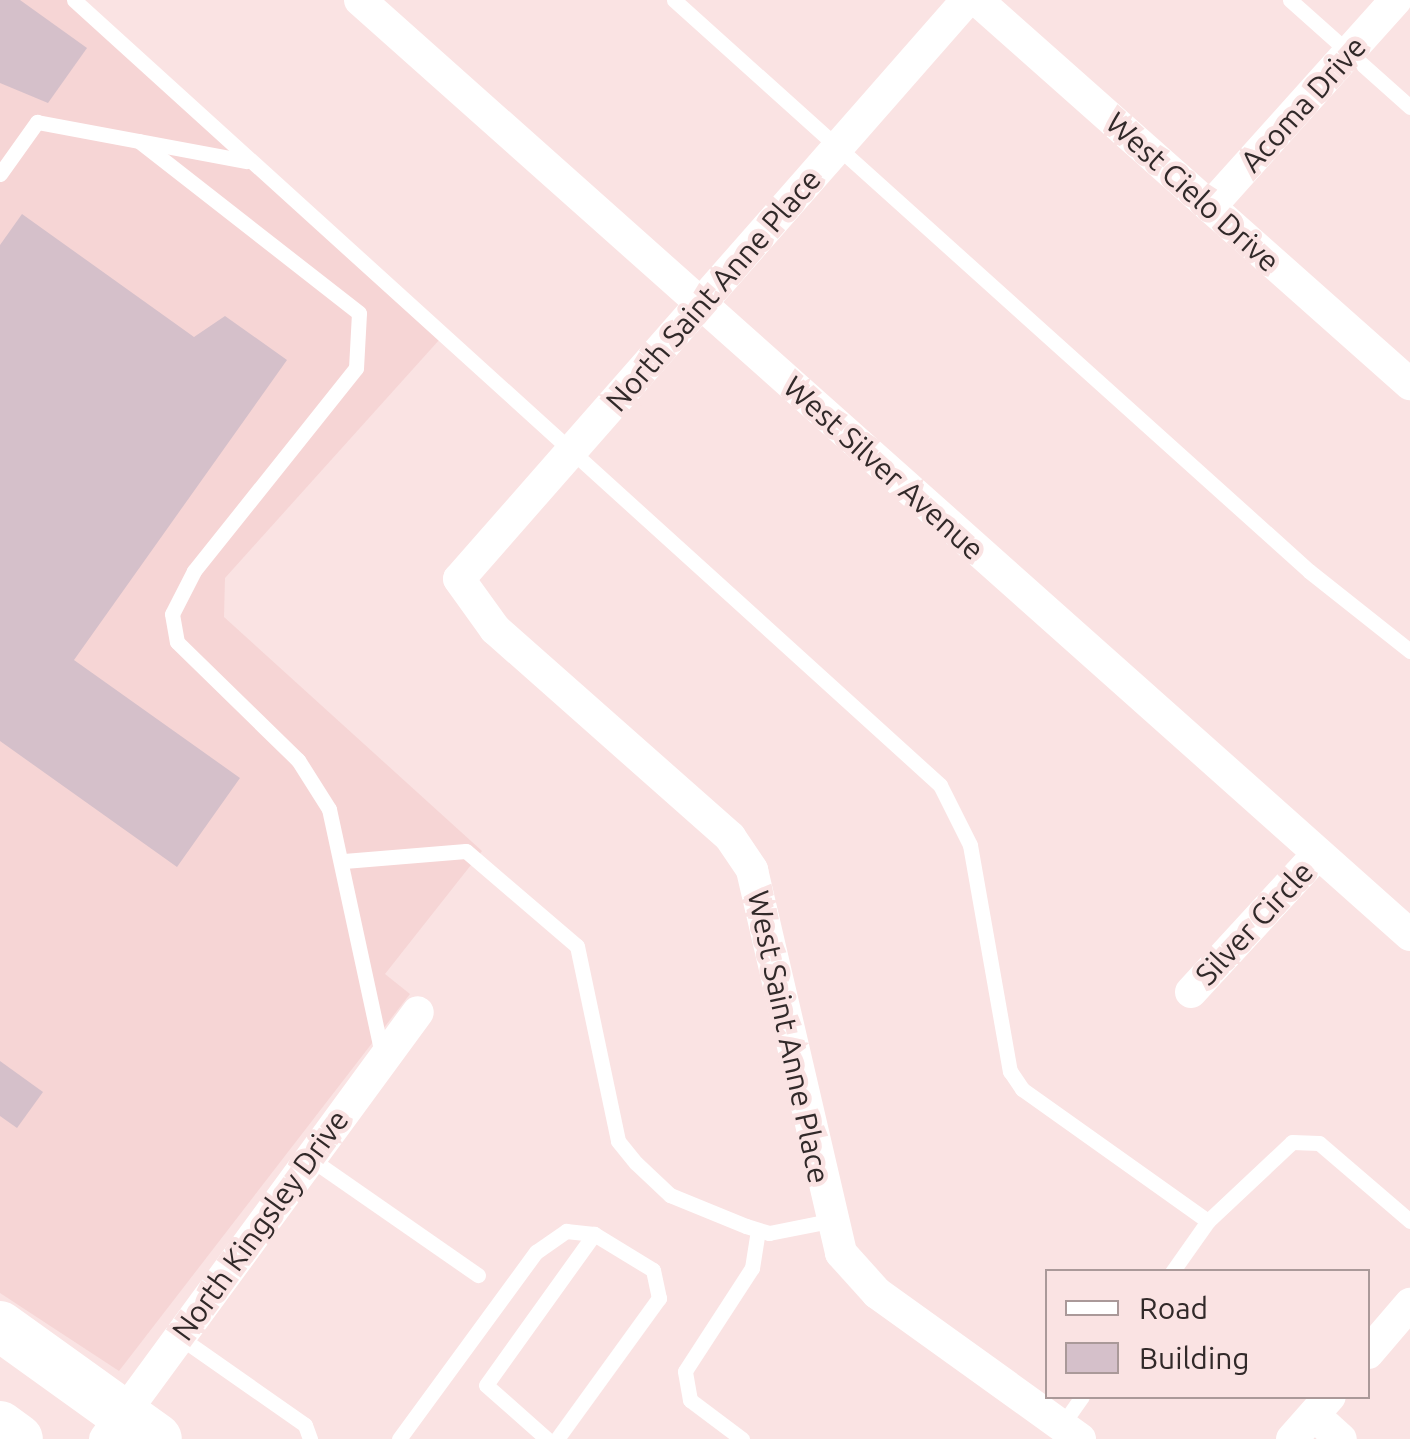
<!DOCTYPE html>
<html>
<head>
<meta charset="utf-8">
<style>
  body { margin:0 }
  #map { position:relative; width:1410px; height:1439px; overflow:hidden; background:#fae3e3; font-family:Ubuntu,sans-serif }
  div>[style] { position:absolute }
  .built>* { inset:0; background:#f6d5d5 }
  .building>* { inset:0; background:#d5c0ca }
  .service>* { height:15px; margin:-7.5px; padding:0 7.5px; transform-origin:7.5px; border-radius:7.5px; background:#fff }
  .minor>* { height:32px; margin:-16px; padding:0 16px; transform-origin:16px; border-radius:16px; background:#fff }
  .primary>* { height:50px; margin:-25px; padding:0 25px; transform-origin:25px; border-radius:25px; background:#fff }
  span { translate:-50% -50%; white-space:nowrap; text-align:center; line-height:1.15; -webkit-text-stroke:9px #fae3e3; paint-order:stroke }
  .street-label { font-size:30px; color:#312929 }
  .legend { position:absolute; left:1045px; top:1269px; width:325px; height:130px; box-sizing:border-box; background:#fae3e3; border:2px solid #a99; margin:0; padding:12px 18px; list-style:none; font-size:30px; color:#312929 }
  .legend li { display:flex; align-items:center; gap:20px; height:50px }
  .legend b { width:50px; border:2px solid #a99 }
</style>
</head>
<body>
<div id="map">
  <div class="built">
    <i style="clip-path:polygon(0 0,76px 0,440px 339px,225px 578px,224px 617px,482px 851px,385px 974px,410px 994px,119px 1371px,0 1293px)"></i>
  </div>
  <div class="building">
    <i style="clip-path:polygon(0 0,20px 0,87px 48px,48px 103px,0 83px)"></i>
    <i style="clip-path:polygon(22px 214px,194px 337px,225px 316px,287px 360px,74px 660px,240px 778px,177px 867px,0 741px,0 245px)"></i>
    <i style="clip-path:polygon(0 1061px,43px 1092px,17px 1128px,0 1116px)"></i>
  </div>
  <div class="service">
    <i style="left:74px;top:0;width:1169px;rotate:42.19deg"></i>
    <i style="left:940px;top:785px;width:67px;rotate:63.4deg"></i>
    <i style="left:970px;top:845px;width:230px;rotate:80deg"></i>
    <i style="left:1010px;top:1071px;width:22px;rotate:56deg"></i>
    <i style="left:1022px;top:1089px;width:228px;rotate:35.4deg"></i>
    <i style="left:674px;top:0;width:854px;rotate:41.96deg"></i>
    <i style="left:1309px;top:571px;width:129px;rotate:38.4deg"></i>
    <i style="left:1290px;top:0;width:161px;rotate:41.7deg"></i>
    <i style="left:139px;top:141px;width:279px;rotate:38deg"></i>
    <i style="left:359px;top:313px;width:55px;rotate:93.1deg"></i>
    <i style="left:356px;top:368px;width:260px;rotate:128.6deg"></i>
    <i style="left:194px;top:571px;width:48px;rotate:117.1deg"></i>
    <i style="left:172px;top:614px;width:28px;rotate:80deg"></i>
    <i style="left:177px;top:642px;width:169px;rotate:44.3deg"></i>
    <i style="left:298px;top:760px;width:58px;rotate:57.7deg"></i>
    <i style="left:329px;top:809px;width:256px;rotate:77.8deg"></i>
    <i style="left:0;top:174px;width:64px;rotate:-54.6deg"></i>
    <i style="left:37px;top:122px;width:213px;rotate:10.6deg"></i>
    <i style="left:344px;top:861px;width:122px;rotate:-4.7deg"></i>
    <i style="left:466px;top:851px;width:146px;rotate:40.6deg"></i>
    <i style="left:577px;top:946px;width:199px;rotate:78.1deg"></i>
    <i style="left:618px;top:1141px;width:28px;rotate:51deg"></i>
    <i style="left:636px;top:1163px;width:47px;rotate:43.3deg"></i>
    <i style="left:670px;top:1195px;width:82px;rotate:22.2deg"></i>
    <i style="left:746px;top:1226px;width:24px;rotate:17deg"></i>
    <i style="left:769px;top:1233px;width:61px;rotate:-11.3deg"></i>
    <i style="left:308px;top:1157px;width:207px;rotate:34.8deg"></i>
    <i style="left:1172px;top:1272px;width:62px;rotate:-54.8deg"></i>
    <i style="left:1208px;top:1221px;width:115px;rotate:-43.2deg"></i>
    <i style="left:1292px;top:1142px;width:27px;rotate:2deg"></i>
    <i style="left:1319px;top:1143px;width:120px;rotate:40.6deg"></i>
    <i style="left:178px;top:1336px;width:155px;rotate:35deg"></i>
    <i style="left:305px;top:1425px;width:15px;rotate:70deg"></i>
    <i style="left:1062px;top:1425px;width:35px;rotate:-55deg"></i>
    <i style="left:399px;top:1439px;width:232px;rotate:-53.8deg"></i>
    <i style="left:536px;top:1252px;width:37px;rotate:-35deg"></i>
    <i style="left:566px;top:1231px;width:28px;rotate:6deg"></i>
    <i style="left:547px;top:1439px;width:81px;rotate:-138.5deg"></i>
    <i style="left:486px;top:1385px;width:186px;rotate:-54.4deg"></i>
    <i style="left:594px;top:1234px;width:69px;rotate:31.4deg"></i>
    <i style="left:653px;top:1270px;width:29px;rotate:78deg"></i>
    <i style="left:659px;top:1298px;width:174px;rotate:125.9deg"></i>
    <i style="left:742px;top:1439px;width:65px;rotate:-143.1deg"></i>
    <i style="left:690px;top:1400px;width:29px;rotate:-100deg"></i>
    <i style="left:685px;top:1371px;width:123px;rotate:-57deg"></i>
    <i style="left:752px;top:1268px;width:38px;rotate:-81deg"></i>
  </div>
  <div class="minor">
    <i style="left:360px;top:0;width:1406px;rotate:41.68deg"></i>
    <i style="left:967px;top:0;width:770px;rotate:131.26deg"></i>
    <i style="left:459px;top:579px;width:62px;rotate:54.2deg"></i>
    <i style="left:495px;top:629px;width:314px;rotate:41.5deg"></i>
    <i style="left:730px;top:837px;width:40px;rotate:56deg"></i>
    <i style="left:752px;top:870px;width:393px;rotate:76.9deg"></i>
    <i style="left:841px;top:1253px;width:54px;rotate:48deg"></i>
    <i style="left:877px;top:1293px;width:250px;rotate:35.7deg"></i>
    <i style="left:977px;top:0;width:579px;rotate:41.57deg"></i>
    <i style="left:1210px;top:207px;width:278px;rotate:-48.1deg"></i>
    <i style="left:1191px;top:992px;width:186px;rotate:-47.4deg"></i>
    <i style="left:1368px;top:1353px;width:65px;rotate:-49.4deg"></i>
    <i style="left:1314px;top:1415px;width:36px;rotate:42deg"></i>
    <i style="left:105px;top:1439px;width:529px;rotate:-53.76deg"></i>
    <i style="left:1292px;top:1439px;width:57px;rotate:-48.5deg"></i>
  </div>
  <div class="primary">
    <i style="left:0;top:1326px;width:193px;rotate:35.7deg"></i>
    <i style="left:0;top:1426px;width:22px;rotate:36deg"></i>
  </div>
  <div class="street-label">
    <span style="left:1303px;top:104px;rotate:-48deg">Acoma Drive</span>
    <span style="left:1193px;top:192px;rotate:42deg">West Cielo Drive</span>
    <span style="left:713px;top:290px;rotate:-49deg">North Saint Anne Place</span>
    <span style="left:884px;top:468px;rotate:42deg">West Silver Avenue</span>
    <span style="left:1254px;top:923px;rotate:-47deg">Silver Circle</span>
    <span style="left:789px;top:1037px;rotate:78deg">West Saint Anne Place</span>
    <span style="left:260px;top:1225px;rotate:-54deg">North Kingsley Drive</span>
  </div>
  <ul class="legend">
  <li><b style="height:12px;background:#fff"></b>Road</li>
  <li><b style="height:28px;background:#d5c0ca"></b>Building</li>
  </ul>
</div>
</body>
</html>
